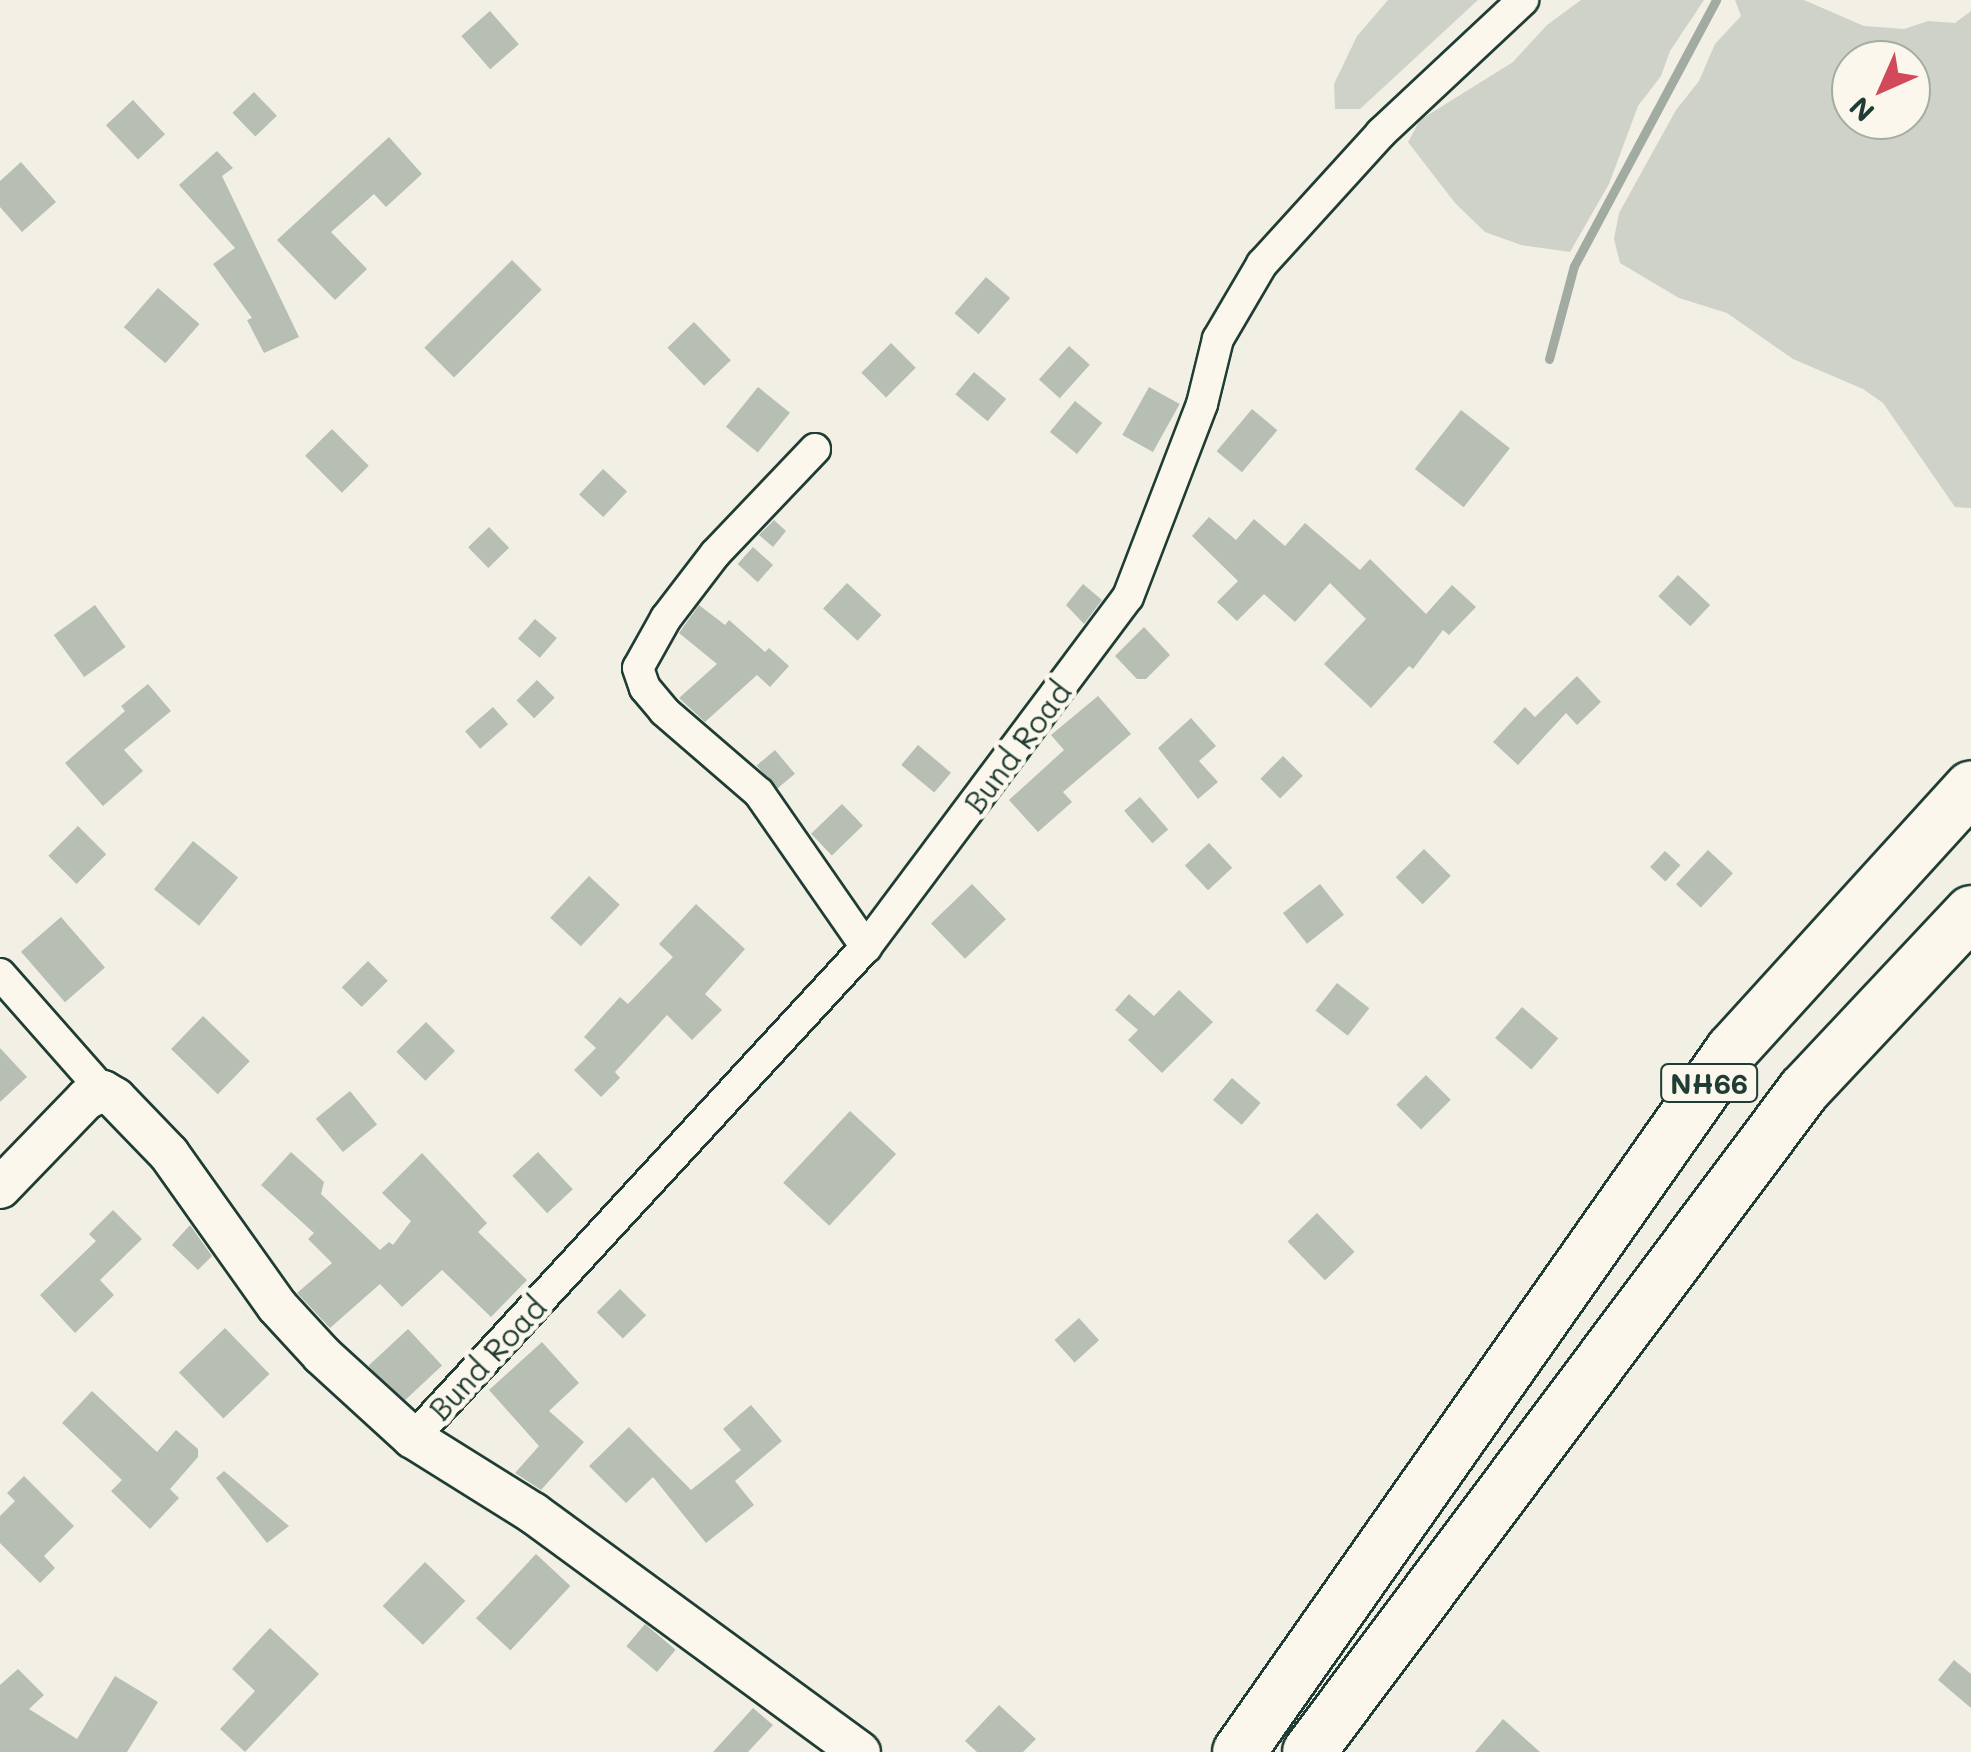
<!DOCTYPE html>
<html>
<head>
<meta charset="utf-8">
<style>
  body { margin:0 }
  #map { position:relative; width:1971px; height:1752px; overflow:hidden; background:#f2f0e5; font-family:Mali,sans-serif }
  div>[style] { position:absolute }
  .green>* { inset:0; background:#cfd2c8 }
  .stream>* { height:9px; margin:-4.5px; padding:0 4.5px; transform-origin:4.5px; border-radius:4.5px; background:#a2aba1 }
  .building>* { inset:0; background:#b7beb3; transform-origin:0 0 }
  .roads { filter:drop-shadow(2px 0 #1f3d34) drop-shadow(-2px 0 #1f3d34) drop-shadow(0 2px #1f3d34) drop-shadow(0 -2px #1f3d34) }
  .street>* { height:30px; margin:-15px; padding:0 15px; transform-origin:15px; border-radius:15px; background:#fbf7ec }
  .secondary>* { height:40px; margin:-20px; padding:0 20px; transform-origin:20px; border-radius:20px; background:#fbf7ec }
  .highway>* { height:52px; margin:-26px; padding:0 26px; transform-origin:26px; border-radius:26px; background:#fbf7ec }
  span { translate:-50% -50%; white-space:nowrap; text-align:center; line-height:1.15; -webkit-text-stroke:10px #fbf7ec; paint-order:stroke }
  .shield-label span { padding:2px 8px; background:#fbf7ec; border:2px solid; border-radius:8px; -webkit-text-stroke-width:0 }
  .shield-label { font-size:28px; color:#1f3d34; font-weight:700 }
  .street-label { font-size:30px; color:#1f3d34 }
  .north { position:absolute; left:1831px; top:40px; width:100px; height:100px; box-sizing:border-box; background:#fbf7ec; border:2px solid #a3ada2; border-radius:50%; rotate:225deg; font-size:28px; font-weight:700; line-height:40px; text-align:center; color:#1f3d34 }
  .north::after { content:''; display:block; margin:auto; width:35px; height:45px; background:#d1495b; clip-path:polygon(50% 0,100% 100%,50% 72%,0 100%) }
</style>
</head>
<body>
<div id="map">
  <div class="green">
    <i style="clip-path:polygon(1388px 0,1478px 0,1360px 109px,1335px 109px,1334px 84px,1357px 36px)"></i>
    <i style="clip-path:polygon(1581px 0,1704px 0,1670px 51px,1661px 76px,1638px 106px,1609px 184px,1570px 252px,1521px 245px,1485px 232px,1455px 203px,1408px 142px,1420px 120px,1513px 62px,1547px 25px)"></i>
    <i style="clip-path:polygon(evenodd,1735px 0,1804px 0,1864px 26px,1904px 29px,1928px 21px,1955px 23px,1971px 11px,1971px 508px,1955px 507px,1883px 403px,1863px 389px,1793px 359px,1727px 313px,1679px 298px,1620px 263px,1614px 239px,1619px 213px,1676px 110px,1699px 81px,1715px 44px,1741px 16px,1735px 0,1851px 60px,1911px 60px,1911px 120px,1851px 120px,1851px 60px)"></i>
  </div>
  <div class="stream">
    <i style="left:1549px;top:359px;width:96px;rotate:-75deg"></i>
    <i style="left:1574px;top:266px;width:302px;rotate:-61.9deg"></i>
  </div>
  <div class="building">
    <i style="left:490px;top:11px;width:44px;height:38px;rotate:49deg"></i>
    <i style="left:254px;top:92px;width:33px;height:30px;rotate:46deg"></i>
    <i style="left:133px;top:100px;width:47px;height:37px;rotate:47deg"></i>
    <i style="clip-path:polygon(389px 137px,422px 174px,386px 207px,374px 194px,331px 232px,367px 269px,335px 300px,277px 240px)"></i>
    <i style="clip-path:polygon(217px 151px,233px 168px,222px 176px,299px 337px,264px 353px,247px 320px,252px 318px,213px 264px,235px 248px,179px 185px)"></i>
    <i style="clip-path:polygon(21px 162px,56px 202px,22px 232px,0 207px,0 181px)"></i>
    <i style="left:512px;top:260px;width:42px;height:124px;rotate:45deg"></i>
    <i style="left:986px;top:277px;width:32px;height:48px;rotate:41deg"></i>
    <i style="left:158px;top:288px;width:55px;height:52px;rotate:41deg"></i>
    <i style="left:694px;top:322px;width:53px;height:37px;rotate:46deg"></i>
    <i style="left:891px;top:343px;width:35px;height:42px;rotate:45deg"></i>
    <i style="left:1069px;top:346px;width:28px;height:45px;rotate:42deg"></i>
    <i style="left:974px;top:372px;width:42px;height:29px;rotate:40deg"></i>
    <i style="left:758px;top:387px;width:41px;height:51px;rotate:39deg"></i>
    <i style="left:1149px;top:387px;width:35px;height:55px;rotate:29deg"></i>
    <i style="left:1075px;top:401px;width:35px;height:40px;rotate:39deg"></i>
    <i style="left:1252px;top:409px;width:33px;height:55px;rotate:40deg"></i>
    <i style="left:1461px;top:410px;width:62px;height:75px;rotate:38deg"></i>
    <i style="left:332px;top:429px;width:52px;height:38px;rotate:45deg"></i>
    <i style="left:603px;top:469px;width:33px;height:35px;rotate:43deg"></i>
    <i style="clip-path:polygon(1209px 517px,1236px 540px,1254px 519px,1285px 546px,1305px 523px,1360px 570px,1370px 559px,1426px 614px,1452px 585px,1476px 607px,1449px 635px,1443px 630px,1413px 669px,1409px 666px,1371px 708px,1324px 664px,1366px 619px,1330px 583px,1295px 622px,1264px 594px,1237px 621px,1217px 602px,1238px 581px,1192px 536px)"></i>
    <i style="clip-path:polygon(774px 520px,786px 531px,773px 547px,759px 535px)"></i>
    <i style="left:489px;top:527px;width:29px;height:29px;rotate:46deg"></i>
    <i style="left:753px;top:547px;width:27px;height:23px;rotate:42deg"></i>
    <i style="left:1678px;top:575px;width:44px;height:29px;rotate:43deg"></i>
    <i style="left:847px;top:583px;width:47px;height:35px;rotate:43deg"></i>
    <i style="clip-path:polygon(1083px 584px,1102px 600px,1084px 624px,1066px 605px)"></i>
    <i style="left:95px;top:605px;width:52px;height:51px;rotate:54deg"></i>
    <i style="clip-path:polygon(699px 605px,725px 625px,729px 620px,765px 652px,769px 648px,789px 666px,770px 687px,757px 675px,705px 722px,679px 698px,717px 664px,679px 633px)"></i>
    <i style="left:535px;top:619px;width:29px;height:26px;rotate:41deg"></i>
    <i style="clip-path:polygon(1144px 627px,1170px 655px,1146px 679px,1137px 679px,1115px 656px)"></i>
    <i style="clip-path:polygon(1577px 676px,1601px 702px,1577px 725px,1566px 713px,1518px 765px,1493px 742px,1525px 707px,1535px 717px)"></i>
    <i style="left:537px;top:680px;width:25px;height:29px;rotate:45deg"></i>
    <i style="clip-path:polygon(148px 684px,171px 711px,124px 750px,143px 771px,103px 806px,65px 763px,125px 711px,121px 706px)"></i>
    <i style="clip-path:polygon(1098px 696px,1131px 734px,1063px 792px,1072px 802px,1038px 832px,1009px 800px,1064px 750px,1051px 735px)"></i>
    <i style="left:493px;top:707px;width:23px;height:37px;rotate:49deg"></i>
    <i style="clip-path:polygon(1191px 718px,1216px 746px,1199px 761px,1218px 782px,1198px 799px,1158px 748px)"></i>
    <i style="left:918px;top:745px;width:43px;height:26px;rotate:40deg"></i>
    <i style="left:775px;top:750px;width:31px;height:24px;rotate:50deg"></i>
    <i style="left:1283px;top:756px;width:28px;height:32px;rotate:45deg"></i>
    <i style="left:1140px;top:797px;width:43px;height:21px;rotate:49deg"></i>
    <i style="left:842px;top:804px;width:30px;height:43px;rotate:46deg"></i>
    <i style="left:78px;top:826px;width:40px;height:42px;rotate:45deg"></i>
    <i style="left:193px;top:841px;width:58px;height:62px;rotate:39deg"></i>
    <i style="left:1209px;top:843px;width:34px;height:33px;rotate:47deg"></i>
    <i style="left:1424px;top:849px;width:38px;height:40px;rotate:45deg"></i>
    <i style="left:1708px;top:850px;width:34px;height:47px;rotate:43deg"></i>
    <i style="left:1665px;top:851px;width:21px;height:22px;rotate:43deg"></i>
    <i style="left:589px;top:876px;width:42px;height:57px;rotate:43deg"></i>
    <i style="left:972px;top:884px;width:49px;height:57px;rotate:46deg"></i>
    <i style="left:1320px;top:884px;width:39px;height:47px;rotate:52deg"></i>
    <i style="clip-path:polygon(696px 904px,745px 949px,705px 994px,722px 1010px,692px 1040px,667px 1015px,615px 1072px,620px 1078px,601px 1097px,574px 1070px,596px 1048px,584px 1037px,620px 997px,628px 1004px,673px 957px,659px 944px)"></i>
    <i style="left:61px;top:917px;width:67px;height:53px;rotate:49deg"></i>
    <i style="left:368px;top:961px;width:28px;height:37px;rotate:45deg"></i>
    <i style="left:1337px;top:983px;width:41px;height:35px;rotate:38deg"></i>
    <i style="clip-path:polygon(1179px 990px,1213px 1022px,1162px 1073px,1128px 1040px,1138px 1030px,1115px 1010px,1129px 994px,1154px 1016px)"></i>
    <i style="left:1522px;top:1007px;width:48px;height:41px;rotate:41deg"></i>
    <i style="left:203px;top:1016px;width:65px;height:46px;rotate:44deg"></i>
    <i style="left:426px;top:1022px;width:41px;height:42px;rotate:45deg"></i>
    <i style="clip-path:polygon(0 1048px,27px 1077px,0 1102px)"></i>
    <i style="left:1426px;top:1075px;width:35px;height:42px;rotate:45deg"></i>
    <i style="left:1232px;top:1078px;width:38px;height:29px;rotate:41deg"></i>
    <i style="left:350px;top:1091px;width:43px;height:44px;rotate:51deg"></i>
    <i style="left:850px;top:1111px;width:63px;height:98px;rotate:43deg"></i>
    <i style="clip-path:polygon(291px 1152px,324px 1182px,321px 1194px,380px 1250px,389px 1242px,393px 1245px,411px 1221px,382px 1193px,422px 1153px,487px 1223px,478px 1232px,527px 1280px,491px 1317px,442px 1270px,402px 1307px,380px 1284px,330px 1328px,297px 1293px,332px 1263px,308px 1239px,314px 1233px,261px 1185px)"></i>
    <i style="left:538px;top:1152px;width:51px;height:35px;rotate:47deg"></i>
    <i style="clip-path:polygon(113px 1210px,142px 1239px,100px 1280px,114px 1295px,75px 1333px,40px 1295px,96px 1241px,89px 1234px)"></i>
    <i style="left:1317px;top:1213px;width:54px;height:41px;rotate:46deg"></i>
    <i style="clip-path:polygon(190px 1225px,212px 1256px,198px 1270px,172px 1245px)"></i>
    <i style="left:620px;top:1289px;width:37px;height:33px;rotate:45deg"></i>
    <i style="left:1079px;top:1318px;width:30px;height:33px;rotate:48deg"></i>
    <i style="left:225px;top:1328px;width:64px;height:64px;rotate:46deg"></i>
    <i style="left:408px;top:1329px;width:50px;height:54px;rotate:47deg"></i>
    <i style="clip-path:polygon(542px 1342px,579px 1383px,549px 1411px,584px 1442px,541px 1490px,515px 1473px,539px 1446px,489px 1390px)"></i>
    <i style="clip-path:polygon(92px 1391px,157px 1452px,176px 1430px,198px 1449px,198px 1457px,170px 1489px,179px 1498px,150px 1529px,111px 1491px,122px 1480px,62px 1423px)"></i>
    <i style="clip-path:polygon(751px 1405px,782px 1441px,735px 1481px,754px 1505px,706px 1543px,653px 1477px,626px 1503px,589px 1466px,629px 1427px,691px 1490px,741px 1450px,723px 1429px)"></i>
    <i style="clip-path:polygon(224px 1471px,289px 1526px,267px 1543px,216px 1478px)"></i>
    <i style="clip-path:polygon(24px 1476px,74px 1526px,44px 1556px,55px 1568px,40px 1583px,0 1543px,0 1516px,15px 1501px,7px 1493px)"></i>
    <i style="left:536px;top:1554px;width:47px;height:88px;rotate:43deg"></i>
    <i style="left:425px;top:1562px;width:56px;height:61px;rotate:44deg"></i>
    <i style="left:645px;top:1624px;width:40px;height:29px;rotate:40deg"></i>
    <i style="clip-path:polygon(270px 1628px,319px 1674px,245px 1752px,220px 1729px,255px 1691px,232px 1669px)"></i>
    <i style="clip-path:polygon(1954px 1660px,1971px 1674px,1971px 1708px,1938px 1680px)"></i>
    <i style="clip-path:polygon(18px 1669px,44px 1695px,29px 1709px,77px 1739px,115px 1676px,158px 1702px,127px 1752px,0 1752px,0 1685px)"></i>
    <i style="clip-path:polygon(999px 1705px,1036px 1739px,1023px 1752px,977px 1752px,965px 1741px)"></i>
    <i style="clip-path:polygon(753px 1708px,773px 1725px,748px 1752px,713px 1752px)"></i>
    <i style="clip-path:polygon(1503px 1719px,1540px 1752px,1475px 1752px)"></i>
  </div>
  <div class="roads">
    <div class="street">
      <i style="left:815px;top:449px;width:145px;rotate:133.6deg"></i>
      <i style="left:715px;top:554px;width:81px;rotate:127.4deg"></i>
      <i style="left:666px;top:618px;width:57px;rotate:119.2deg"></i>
      <i style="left:638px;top:668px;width:21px;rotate:71deg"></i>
      <i style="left:645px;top:688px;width:30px;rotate:50deg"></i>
      <i style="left:664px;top:711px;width:125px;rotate:40.8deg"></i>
      <i style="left:759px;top:793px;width:188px;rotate:55.2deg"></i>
      <i style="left:0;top:974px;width:156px;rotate:48.6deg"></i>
      <i style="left:413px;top:1438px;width:668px;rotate:-47.31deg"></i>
      <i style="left:866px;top:947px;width:437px;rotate:-53.2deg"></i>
      <i style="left:1128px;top:597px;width:207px;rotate:-69deg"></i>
      <i style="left:1202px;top:404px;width:67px;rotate:-76.2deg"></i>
      <i style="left:1218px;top:339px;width:87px;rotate:-59.6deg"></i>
      <i style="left:1262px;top:264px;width:177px;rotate:-47.7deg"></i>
      <i style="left:1381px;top:133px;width:195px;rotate:-43.1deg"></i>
    </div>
    <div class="secondary">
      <i style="left:0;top:1188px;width:124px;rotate:-46deg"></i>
      <i style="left:86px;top:1099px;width:19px;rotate:-25deg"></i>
      <i style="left:103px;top:1091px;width:14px;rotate:30deg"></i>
      <i style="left:115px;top:1098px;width:78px;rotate:46deg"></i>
      <i style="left:169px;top:1154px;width:186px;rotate:54.6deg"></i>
      <i style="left:277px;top:1306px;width:67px;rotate:47.4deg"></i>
      <i style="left:322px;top:1355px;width:123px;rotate:42.4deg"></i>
      <i style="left:413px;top:1438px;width:142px;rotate:32deg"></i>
      <i style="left:533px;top:1513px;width:405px;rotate:36.2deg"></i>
    </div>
    <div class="highway">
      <i style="left:1239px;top:1752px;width:858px;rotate:-54.92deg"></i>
      <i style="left:1732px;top:1050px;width:355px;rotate:-47.7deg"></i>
      <i style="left:1309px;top:1752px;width:827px;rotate:-53.21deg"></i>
      <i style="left:1804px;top:1090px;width:244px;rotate:-46.8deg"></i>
    </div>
  </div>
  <div class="shield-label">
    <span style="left:1709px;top:1083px">NH66</span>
  </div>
  <div class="street-label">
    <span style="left:1017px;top:747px;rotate:-53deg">Bund Road</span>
    <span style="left:487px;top:1358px;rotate:-47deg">Bund Road</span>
  </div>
  <div class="north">N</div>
</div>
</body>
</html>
